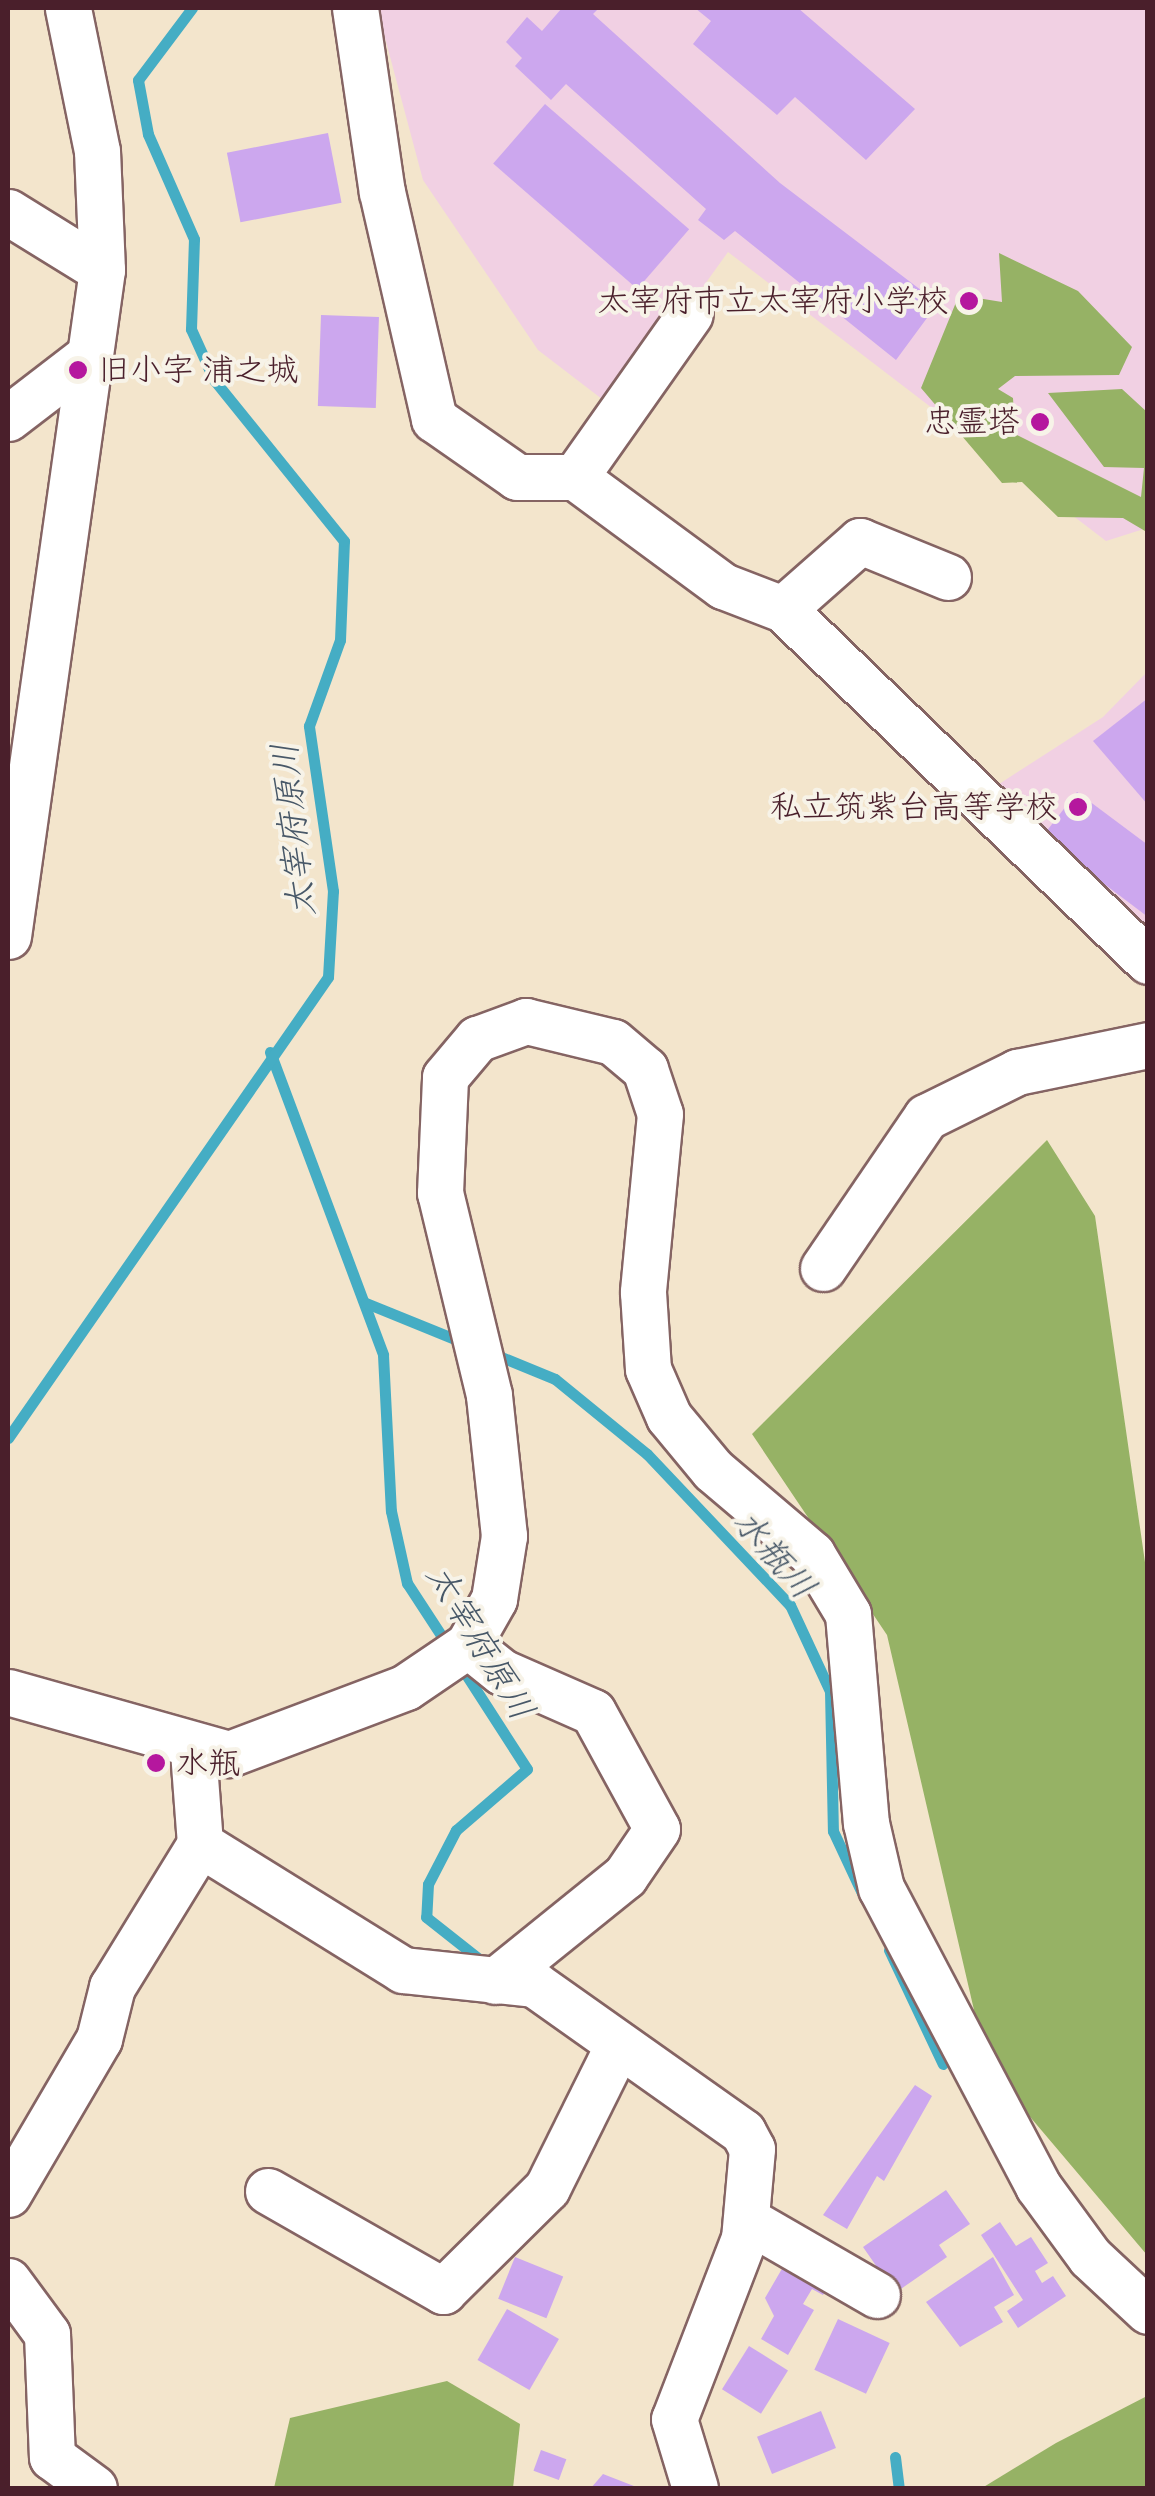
<!DOCTYPE html>
<html>
<head>
<meta charset="utf-8">
<style>
  body { margin:0 }
  #map { position:relative; width:1155px; height:2496px; overflow:hidden; background:#f3e5cc; font-family:Sriracha,"Klee One",sans-serif }
  div>[style] { position:absolute }
  .built>* { inset:0; background:#f1d0e3 }
  .forest>* { inset:0; background:#96b265 }
  .stream>* { height:11px; margin:-5.5px; padding:0 5.5px; transform-origin:5.5px; border-radius:5.5px; background:#45adc4 }
  .building>* { inset:0; background:#cca7ee; transform-origin:0 0 }
  .roads { filter:drop-shadow(2px 0 #856463) drop-shadow(-2px 0 #856463) drop-shadow(0 2px #856463) drop-shadow(0 -2px #856463) }
  .street>* { height:45px; margin:-22.5px; padding:0 22.5px; transform-origin:22.5px; border-radius:22.5px; background:#fff }
  .dots>* { width:28px; height:28px; translate:-50% -50%; box-sizing:border-box; border:5px solid #f7f3e8; border-radius:50% }
  span { translate:-50% -50%; white-space:nowrap; text-align:center; line-height:1.15; -webkit-text-stroke:8px #f7f3e8; paint-order:stroke }
  .poi-label { font-size:32px; color:#4a1f2b }
  .right { translate:-100% -50%; text-align:right }
  .left { translate:0 -50%; text-align:left }
  .water-label { font-size:35px; color:#485868; font-style:italic }
  .frame { position:absolute; inset:0; border:10px solid #4a1f2b; pointer-events:none }
</style>
</head>
<body>
<div id="map">
  <div class="built">
    <i style="clip-path:polygon(377px 8px,1147px 8px,1147px 528px,1106px 541px,728px 252px,615px 409px,538px 350px,423px 180px)"></i>
    <i style="clip-path:polygon(1147px 672px,1147px 940px,996px 786px,1103px 717px)"></i>
  </div>
  <div class="forest">
    <i style="clip-path:polygon(999px 253px,1078px 291px,1132px 347px,1119px 375px,1015px 376px,998px 389px,1013px 398px,1015px 434px,1141px 497px,1144px 468px,1104px 467px,1048px 393px,1122px 389px,1147px 412px,1147px 571px,1145px 531px,1123px 518px,1058px 517px,1022px 482px,1002px 483px,921px 388px,959px 295px,1002px 302px)"></i>
    <i style="clip-path:polygon(1047px 1140px,1095px 1216px,1147px 1576px,1147px 2255px,987px 2066px,887px 1635px,752px 1434px)"></i>
    <i style="clip-path:polygon(447px 2381px,520px 2424px,513px 2488px,274px 2488px,290px 2418px)"></i>
    <i style="clip-path:polygon(1147px 2396px,1147px 2488px,982px 2488px,1056px 2443px)"></i>
  </div>
  <div class="stream">
    <i style="left:270px;top:1052px;width:323px;rotate:69.5deg"></i>
    <i style="left:383px;top:1355px;width:156px;rotate:87.1deg"></i>
    <i style="left:391px;top:1511px;width:74px;rotate:77.5deg"></i>
    <i style="left:407px;top:1583px;width:75px;rotate:56.9deg"></i>
    <i style="left:366px;top:1303px;width:104px;rotate:22.1deg"></i>
    <i style="left:489px;top:1352px;width:71px;rotate:22.2deg"></i>
    <i style="left:555px;top:1379px;width:119px;rotate:39.2deg"></i>
    <i style="left:647px;top:1454px;width:208px;rotate:46.6deg"></i>
    <i style="left:790px;top:1605px;width:95px;rotate:65.1deg"></i>
    <i style="left:830px;top:1691px;width:140px;rotate:88.8deg"></i>
    <i style="left:833px;top:1831px;width:68px;rotate:64.9deg"></i>
    <i style="left:8px;top:1438px;width:561px;rotate:-55.23deg"></i>
    <i style="left:328px;top:977px;width:86px;rotate:-86.7deg"></i>
    <i style="left:333px;top:891px;width:167px;rotate:-98.3deg"></i>
    <i style="left:309px;top:726px;width:91px;rotate:-70.2deg"></i>
    <i style="left:340px;top:640px;width:99px;rotate:-87.7deg"></i>
    <i style="left:344px;top:541px;width:207px;rotate:-128.9deg"></i>
    <i style="left:214px;top:380px;width:56px;rotate:-114.3deg"></i>
    <i style="left:191px;top:329px;width:90px;rotate:-88.1deg"></i>
    <i style="left:194px;top:239px;width:115px;rotate:-113.7deg"></i>
    <i style="left:148px;top:134px;width:55px;rotate:-100.5deg"></i>
    <i style="left:138px;top:80px;width:90px;rotate:-53.1deg"></i>
    <i style="left:458px;top:1662px;width:127px;rotate:57.2deg"></i>
    <i style="left:527px;top:1769px;width:94px;rotate:139.3deg"></i>
    <i style="left:456px;top:1830px;width:61px;rotate:117.4deg"></i>
    <i style="left:428px;top:1884px;width:33px;rotate:93deg"></i>
    <i style="left:426px;top:1917px;width:73px;rotate:38.3deg"></i>
    <i style="left:889px;top:1950px;width:126px;rotate:64.7deg"></i>
    <i style="left:895px;top:2457px;width:31px;rotate:83deg"></i>
  </div>
  <div class="building">
    <i style="clip-path:polygon(562px 8px,599px 8px,593px 14px,780px 183px,938px 303px,896px 360px,735px 231px,724px 240px,698px 220px,706px 209px,566px 84px,551px 100px,515px 66px,522px 58px,506px 42px,527px 17px,542px 31px)"></i>
    <i style="clip-path:polygon(695px 8px,798px 8px,915px 109px,866px 160px,795px 97px,777px 115px,693px 44px,711px 21px)"></i>
    <i style="left:545px;top:104px;width:191px;height:79px;rotate:41deg"></i>
    <i style="left:328px;top:133px;width:71px;height:103px;rotate:79deg"></i>
    <i style="left:321px;top:315px;width:58px;height:91px;rotate:2deg"></i>
    <i style="clip-path:polygon(1148px 698px,1148px 805px,1093px 741px)"></i>
    <i style="clip-path:polygon(1077px 792px,1148px 845px,1148px 917px,1042px 837px)"></i>
    <i style="clip-path:polygon(915px 2085px,932px 2096px,884px 2181px,877px 2176px,847px 2229px,823px 2215px)"></i>
    <i style="clip-path:polygon(946px 2190px,970px 2224px,939px 2245px,947px 2257px,895px 2293px,863px 2247px)"></i>
    <i style="clip-path:polygon(1000px 2222px,1016px 2246px,1031px 2237px,1048px 2263px,1035px 2271px,1042px 2283px,1053px 2276px,1066px 2296px,1018px 2328px,1007px 2311px,1023px 2300px,981px 2235px)"></i>
    <i style="left:515px;top:2257px;width:52px;height:45px;rotate:22deg"></i>
    <i style="clip-path:polygon(993px 2257px,1014px 2295px,994px 2307px,1003px 2322px,960px 2347px,926px 2302px)"></i>
    <i style="clip-path:polygon(800px 2264px,831px 2281px,823px 2295px,812px 2289px,803px 2304px,814px 2310px,788px 2355px,761px 2339px,774px 2316px,765px 2298px,783px 2267px,794px 2273px)"></i>
    <i style="left:507px;top:2309px;width:60px;height:59px;rotate:30deg"></i>
    <i style="left:838px;top:2319px;width:57px;height:56px;rotate:25deg"></i>
    <i style="left:749px;top:2346px;width:46px;height:51px;rotate:32deg"></i>
    <i style="left:821px;top:2411px;width:40px;height:69px;rotate:68deg"></i>
    <i style="left:541px;top:2450px;width:27px;height:22px;rotate:20deg"></i>
    <i style="clip-path:polygon(603px 2474px,639px 2488px,591px 2488px)"></i>
  </div>
  <div class="roads">
    <div class="street">
      <i style="left:355px;top:8px;width:186px;rotate:81.7deg"></i>
      <i style="left:382px;top:192px;width:233px;rotate:77.1deg"></i>
      <i style="left:434px;top:419px;width:101px;rotate:34.9deg"></i>
      <i style="left:517px;top:477px;width:58px"></i>
      <i style="left:575px;top:477px;width:184px;rotate:36.4deg"></i>
      <i style="left:723px;top:586px;width:64px;rotate:21deg"></i>
      <i style="left:783px;top:609px;width:507px;rotate:43.96deg"></i>
      <i style="left:8px;top:212px;width:110px;rotate:31.7deg"></i>
      <i style="left:8px;top:418px;width:97px;rotate:-37.5deg"></i>
      <i style="left:575px;top:477px;width:199px;rotate:-54.8deg"></i>
      <i style="left:783px;top:609px;width:103px;rotate:-41.4deg"></i>
      <i style="left:860px;top:541px;width:95px;rotate:22.2deg"></i>
      <i style="left:8px;top:936px;width:673px;rotate:-81.97deg"></i>
      <i style="left:102px;top:270px;width:119px;rotate:-92.4deg"></i>
      <i style="left:97px;top:151px;width:146px;rotate:-101.5deg"></i>
      <i style="left:823px;top:1268px;width:183px;rotate:-55.7deg"></i>
      <i style="left:926px;top:1117px;width:102px;rotate:-26.3deg"></i>
      <i style="left:1017px;top:1072px;width:134px;rotate:-11.6deg"></i>
      <i style="left:468px;top:1645px;width:43px;rotate:38.5deg"></i>
      <i style="left:502px;top:1672px;width:99px;rotate:23.7deg"></i>
      <i style="left:593px;top:1712px;width:133px;rotate:61.3deg"></i>
      <i style="left:657px;top:1829px;width:57px;rotate:124.2deg"></i>
      <i style="left:625px;top:1876px;width:167px;rotate:141.1deg"></i>
      <i style="left:8px;top:1692px;width:230px;rotate:15.7deg"></i>
      <i style="left:229px;top:1754px;width:189px;rotate:-20.7deg"></i>
      <i style="left:406px;top:1687px;width:75px;rotate:-34.1deg"></i>
      <i style="left:468px;top:1645px;width:53px;rotate:-60.5deg"></i>
      <i style="left:494px;top:1599px;width:64px;rotate:-81deg"></i>
      <i style="left:504px;top:1536px;width:142px;rotate:-96.1deg"></i>
      <i style="left:489px;top:1395px;width:208px;rotate:-103.6deg"></i>
      <i style="left:440px;top:1193px;width:116px;rotate:-87.5deg"></i>
      <i style="left:445px;top:1077px;width:50px;rotate:-49.9deg"></i>
      <i style="left:477px;top:1039px;width:52px;rotate:-20.2deg"></i>
      <i style="left:526px;top:1021px;width:89px;rotate:13.6deg"></i>
      <i style="left:613px;top:1042px;width:42px;rotate:40.2deg"></i>
      <i style="left:645px;top:1069px;width:47px;rotate:71.6deg"></i>
      <i style="left:660px;top:1114px;width:179px;rotate:95.5deg"></i>
      <i style="left:643px;top:1292px;width:77px;rotate:86.3deg"></i>
      <i style="left:648px;top:1369px;width:52px;rotate:66.4deg"></i>
      <i style="left:669px;top:1417px;width:69px;rotate:50.3deg"></i>
      <i style="left:713px;top:1470px;width:130px;rotate:40.3deg"></i>
      <i style="left:812px;top:1554px;width:70px;rotate:59deg"></i>
      <i style="left:848px;top:1614px;width:210px;rotate:85.1deg"></i>
      <i style="left:866px;top:1823px;width:67px;rotate:77deg"></i>
      <i style="left:881px;top:1888px;width:337px;rotate:62.2deg"></i>
      <i style="left:1038px;top:2186px;width:88px;rotate:53.8deg"></i>
      <i style="left:1090px;top:2257px;width:79px;rotate:43deg"></i>
      <i style="left:200px;top:1844px;width:239px;rotate:31.8deg"></i>
      <i style="left:403px;top:1970px;width:132px;rotate:6.1deg"></i>
      <i style="left:534px;top:1984px;width:256px;rotate:35.3deg"></i>
      <i style="left:743px;top:2132px;width:19px;rotate:62deg"></i>
      <i style="left:752px;top:2149px;width:89px;rotate:95.1deg"></i>
      <i style="left:744px;top:2238px;width:194px;rotate:111.1deg"></i>
      <i style="left:674px;top:2419px;width:72px;rotate:73.1deg"></i>
      <i style="left:268px;top:2191px;width:202px;rotate:29.7deg"></i>
      <i style="left:443px;top:2291px;width:146px;rotate:-44.7deg"></i>
      <i style="left:547px;top:2188px;width:160px;rotate:-63.6deg"></i>
      <i style="left:8px;top:2194px;width:180px;rotate:-59.6deg"></i>
      <i style="left:99px;top:2039px;width:54px;rotate:-76deg"></i>
      <i style="left:112px;top:1987px;width:168px;rotate:-58.4deg"></i>
      <i style="left:200px;top:1844px;width:94px;rotate:-94.3deg"></i>
      <i style="left:747px;top:2220px;width:150px;rotate:30deg"></i>
      <i style="left:8px;top:2281px;width:66px;rotate:53.7deg"></i>
      <i style="left:47px;top:2334px;width:123px;rotate:87.7deg"></i>
      <i style="left:52px;top:2457px;width:52px;rotate:36.4deg"></i>
    </div>
  </div>
  <div class="dots">
    <i style="left:969px;top:301px;background:#b5179e"></i>
    <i style="left:78px;top:370px;background:#b5179e"></i>
    <i style="left:1040px;top:422px;background:#b5179e"></i>
    <i style="left:1078px;top:807px;background:#b5179e"></i>
    <i style="left:156px;top:1763px;background:#b5179e"></i>
  </div>
  <div class="poi-label">
    <span class="right" style="left:949px;top:301px">太宰府市立太宰府小学校</span>
    <span class="left" style="left:98px;top:370px">旧小字 浦之城</span>
    <span class="right" style="left:1020px;top:422px">忠霊塔</span>
    <span class="right" style="left:1058px;top:807px">私立筑紫台高等学校</span>
    <span class="left" style="left:176px;top:1763px">水瓶</span>
  </div>
  <div class="water-label">
    <span style="left:293px;top:830px;rotate:-96deg">太宰府原川</span>
    <span style="left:775px;top:1554px;rotate:49deg">水瓶川</span>
    <span style="left:481px;top:1642px;rotate:59deg">太宰府原川</span>
  </div>
  <div class="frame"></div>
</div>
</body>
</html>
